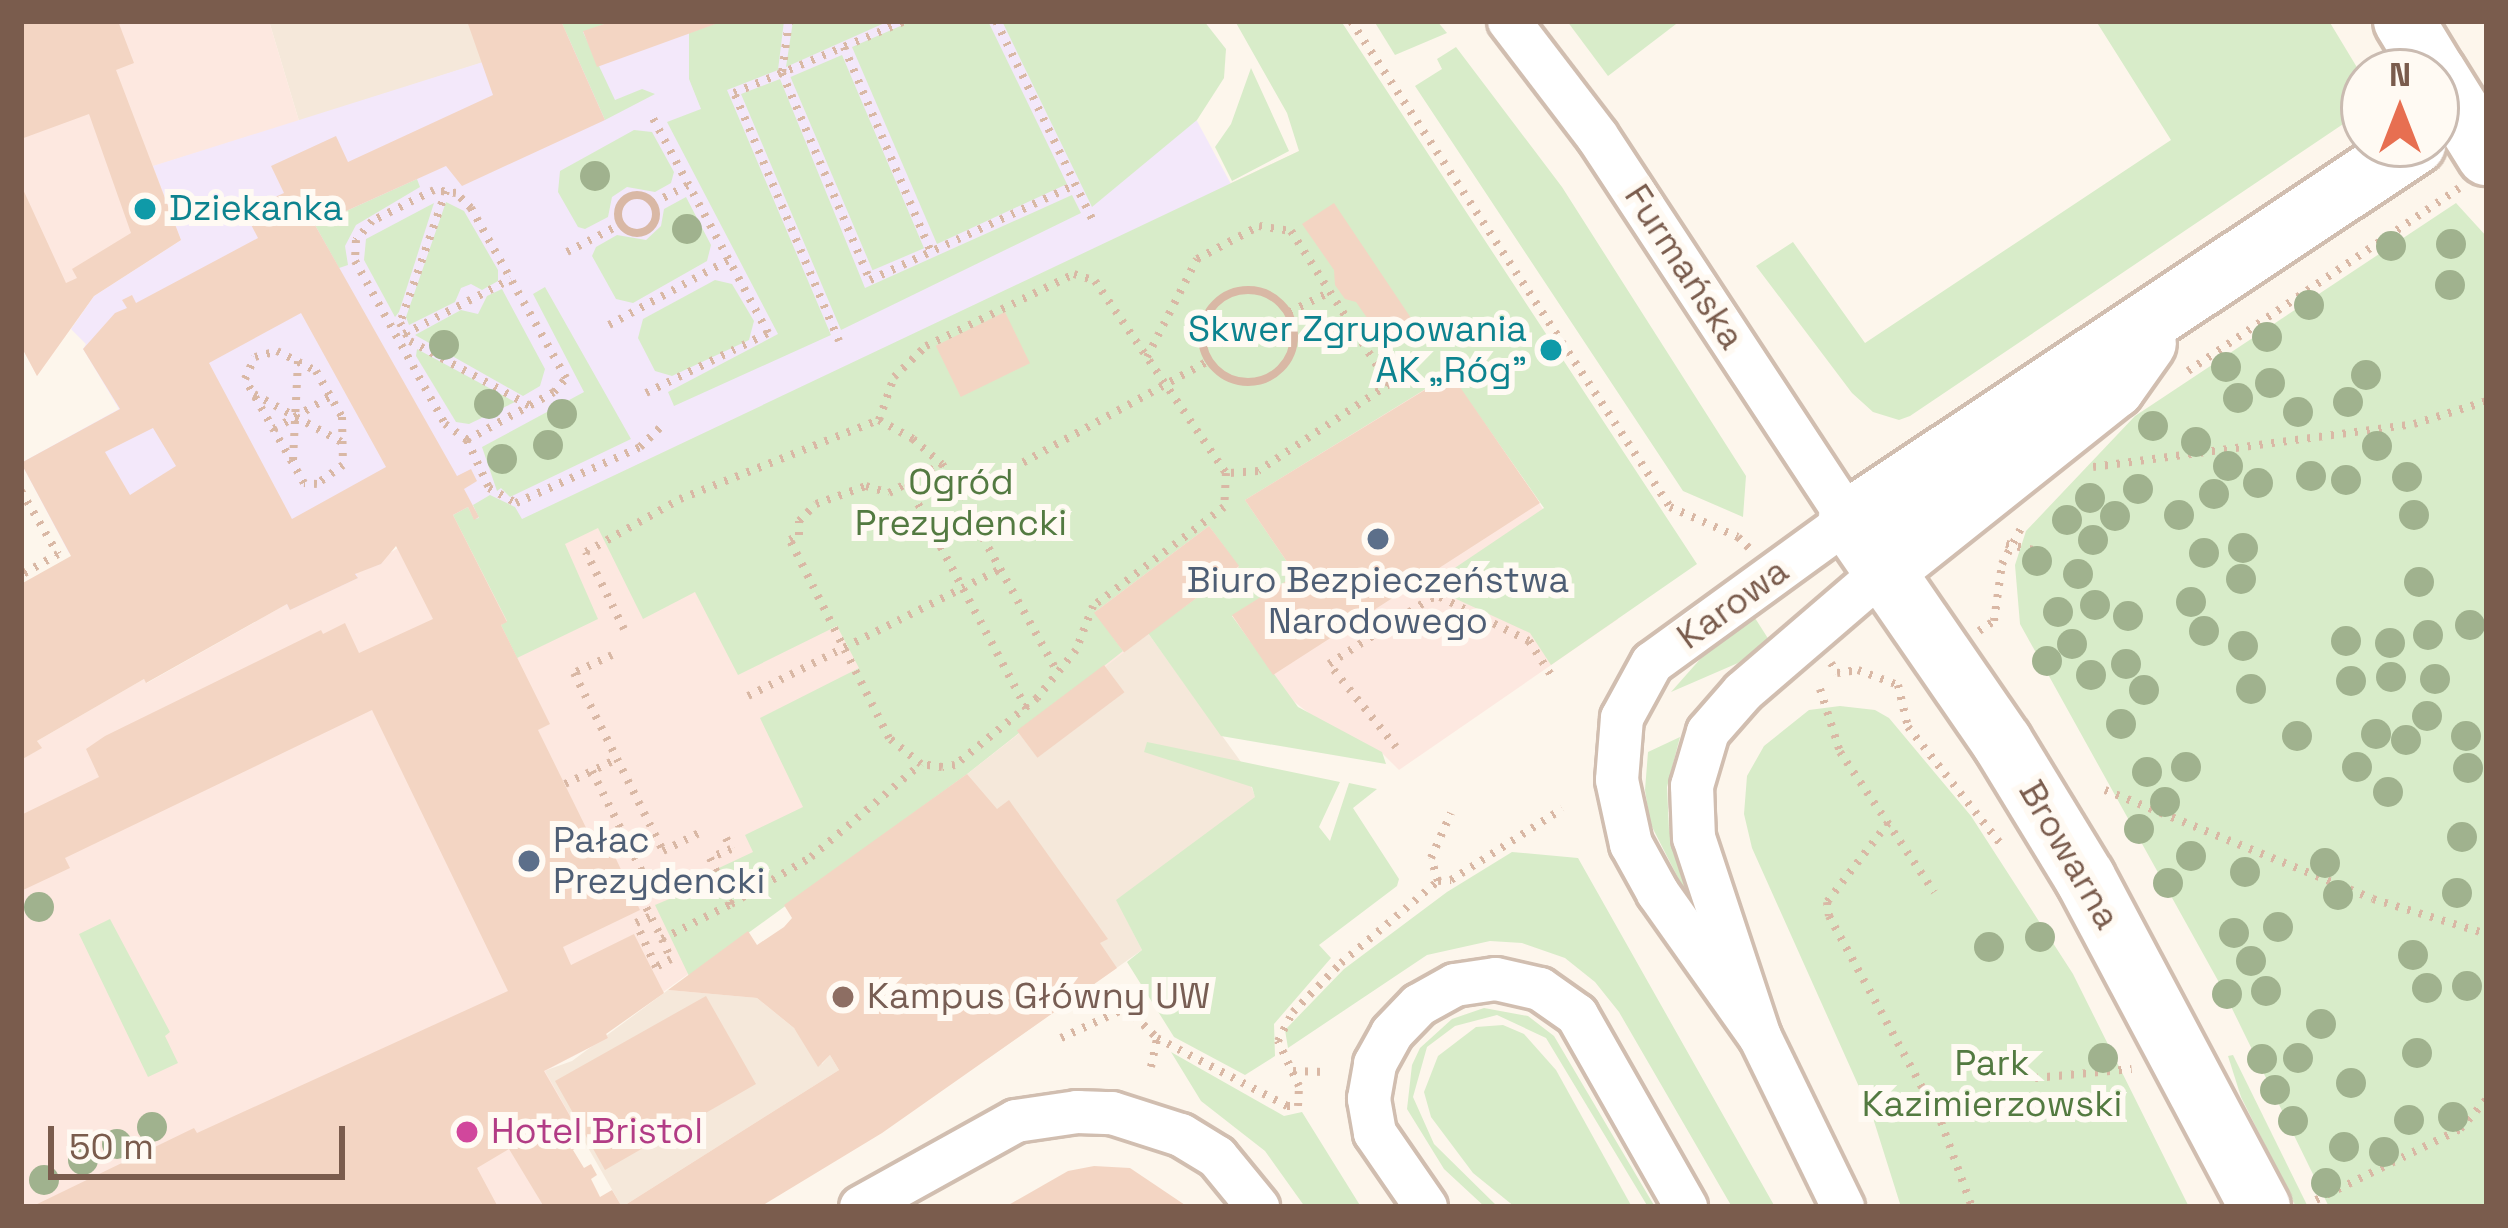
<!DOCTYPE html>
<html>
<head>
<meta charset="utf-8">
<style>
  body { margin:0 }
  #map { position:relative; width:2508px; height:1228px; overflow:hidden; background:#fdf6ec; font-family:"Space Grotesk",sans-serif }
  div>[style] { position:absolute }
  .residential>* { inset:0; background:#f5e8da }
  .commercial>* { inset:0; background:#fde8e0 }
  .education>* { inset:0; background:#f3e8fa }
  .green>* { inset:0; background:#d8ecc9; transform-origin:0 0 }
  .building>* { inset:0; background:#f3d5c3; transform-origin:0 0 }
  .path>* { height:8px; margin-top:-4px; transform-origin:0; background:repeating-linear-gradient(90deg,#d9b8a5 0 3px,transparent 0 12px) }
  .path>.ring { margin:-4px; padding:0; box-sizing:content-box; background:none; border:8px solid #d9b8a5; border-radius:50% }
  .roads { filter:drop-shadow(3px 0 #d1beb0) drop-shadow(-3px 0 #d1beb0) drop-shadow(0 3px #d1beb0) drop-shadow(0 -3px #d1beb0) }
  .street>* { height:42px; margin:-21px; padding:0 21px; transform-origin:21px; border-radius:21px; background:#fff }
  .secondary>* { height:60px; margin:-30px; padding:0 30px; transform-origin:30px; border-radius:30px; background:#fff }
  .trees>* { width:30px; height:30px; margin:-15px; border-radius:50%; background:#a0b28e }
  .dots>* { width:33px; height:33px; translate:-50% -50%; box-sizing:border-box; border:6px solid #fffaf3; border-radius:50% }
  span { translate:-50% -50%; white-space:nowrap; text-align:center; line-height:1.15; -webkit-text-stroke:12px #fffaf3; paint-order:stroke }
  .culture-label { font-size:36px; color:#0d838f }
  .left { translate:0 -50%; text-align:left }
  .right { translate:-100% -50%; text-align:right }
  .street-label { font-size:36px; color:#7a5c4d }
  .park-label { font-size:36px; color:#537a41 }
  .service-label { font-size:36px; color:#4e5e75 }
  .education-label { font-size:36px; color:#785e54 }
  .hotel-label { font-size:36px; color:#b23c85 }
  .frame { position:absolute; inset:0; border:24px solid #7a5c4d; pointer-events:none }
  .north { position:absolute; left:2340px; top:48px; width:120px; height:120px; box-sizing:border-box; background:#fffaf3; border:3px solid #cabbb1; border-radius:50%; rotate:0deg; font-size:33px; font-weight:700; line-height:48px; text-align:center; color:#7a5c4d }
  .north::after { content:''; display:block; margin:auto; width:42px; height:54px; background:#e76f51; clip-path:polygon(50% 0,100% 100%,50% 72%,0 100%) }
  .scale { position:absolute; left:48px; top:1126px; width:297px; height:54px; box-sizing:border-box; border:6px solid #7a5c4d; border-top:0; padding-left:15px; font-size:36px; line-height:42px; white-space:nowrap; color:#7a5c4d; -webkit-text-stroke:9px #fffaf3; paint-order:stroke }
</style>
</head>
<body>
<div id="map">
  <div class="residential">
    <i style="clip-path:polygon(269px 21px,613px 21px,299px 121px)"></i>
    <i style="clip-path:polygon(1148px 633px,1241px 762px,1256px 798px,1117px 900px,1142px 950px,986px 1060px,846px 859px,967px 774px)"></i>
    <i style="clip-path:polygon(668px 990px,757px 998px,794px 1028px,822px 1064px,830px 1055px,839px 1070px,622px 1207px,544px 1071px,572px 1061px)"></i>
  </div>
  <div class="commercial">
    <i style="clip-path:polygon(21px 21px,269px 21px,299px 121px,154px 166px,181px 240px,94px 296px,37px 376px,21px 346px)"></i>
    <i style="clip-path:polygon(1299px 151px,1618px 619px,1399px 770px,1381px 752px,1315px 718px,1287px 696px,1211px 585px,967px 774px,606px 1033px,608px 1038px,545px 1071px,570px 1115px,510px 1149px,544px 1207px,21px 1207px,21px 760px,41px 748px,37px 741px,144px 679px,147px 683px,287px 604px,330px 588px,468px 507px,482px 537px)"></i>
  </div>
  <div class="education">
    <i style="clip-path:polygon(613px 21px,1143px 21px,1231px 184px,483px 538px,468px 508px,392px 547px,381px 564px,356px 573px,358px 578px,290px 610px,211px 473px,69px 553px,21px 463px,119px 409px,83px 349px,86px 344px,71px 329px,94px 296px,181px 240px,153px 166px)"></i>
  </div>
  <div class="green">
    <i style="clip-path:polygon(561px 21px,613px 21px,583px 32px,615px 100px,642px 89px,655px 94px,605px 120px)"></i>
    <i style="clip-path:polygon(723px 21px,784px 21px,778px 70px,727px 90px,831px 335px,674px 406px,668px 392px,778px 334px,667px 122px,701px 109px,689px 79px,689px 33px)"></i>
    <i style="clip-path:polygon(793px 21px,889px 21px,786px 67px)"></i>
    <i style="clip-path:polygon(912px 21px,988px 21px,1067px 184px,937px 244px,852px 47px)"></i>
    <i style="clip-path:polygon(1002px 21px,1204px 21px,1226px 49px,1224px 78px,1197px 120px,1092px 207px)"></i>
    <i style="clip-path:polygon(1235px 21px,1341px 21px,1697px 564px,1551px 665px,1530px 633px,1428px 586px,1544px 508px,1450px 374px,1245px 500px,1296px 575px,1232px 616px,1298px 707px,1382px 752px,1386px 764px,1221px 736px,1148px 633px,1239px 567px,1209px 526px,1095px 612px,1123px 651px,967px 774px,689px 976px,655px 905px,674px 897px,672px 890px,753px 852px,745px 835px,803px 807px,760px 718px,859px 668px,837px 626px,738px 675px,695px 592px,643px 619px,598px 528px,565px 544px,598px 619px,517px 658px,501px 625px,507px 621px,453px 515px,468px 507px,474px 519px,479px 518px,473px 505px,490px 495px,515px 507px,522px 519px,1299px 151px,1287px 113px)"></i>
    <i style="clip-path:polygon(1374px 21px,1437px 21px,1447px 33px,1395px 55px)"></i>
    <i style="clip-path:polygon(1567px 21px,1680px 21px,1608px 76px)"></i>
    <i style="clip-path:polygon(2096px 21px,2329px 21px,2364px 79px,2364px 110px,1910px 416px,1899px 420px,1873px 412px,1852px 393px,1756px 266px,1793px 242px,1865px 343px,2171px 140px)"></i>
    <i style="clip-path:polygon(1456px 47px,1562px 187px,1746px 476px,1743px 517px,1683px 491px,1415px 86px,1442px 69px,1437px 59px)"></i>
    <i style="left:842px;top:55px;width:210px;height:56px;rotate:67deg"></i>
    <i style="clip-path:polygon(1251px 68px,1289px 151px,1232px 181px,1215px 147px,1231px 124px)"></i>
    <i style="clip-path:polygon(780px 79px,865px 288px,1072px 195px,1081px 213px,841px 330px,741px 94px)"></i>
    <i style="clip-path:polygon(634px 130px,652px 132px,674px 172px,671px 183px,655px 192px,627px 187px,612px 197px,608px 217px,585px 229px,578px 227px,558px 192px,560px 171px)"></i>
    <i style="clip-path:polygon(417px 179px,420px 187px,356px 225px,345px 246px,348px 265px,339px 268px,315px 225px)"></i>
    <i style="clip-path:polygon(686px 197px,711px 245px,707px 261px,633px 303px,616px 299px,592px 256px,596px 247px,617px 235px,646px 240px,661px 226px,664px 209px)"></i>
    <i style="clip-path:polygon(446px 202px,464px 211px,498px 270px,498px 281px,482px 290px,471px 284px,461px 288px,455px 302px,409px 325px,406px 317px)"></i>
    <i style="clip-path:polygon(434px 203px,399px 312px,395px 317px,364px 260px,366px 239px)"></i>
    <i style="clip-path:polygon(2456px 203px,2487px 237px,2487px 1207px,2329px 1207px,2221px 986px,2020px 624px,2015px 565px,2026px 531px,2135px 416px)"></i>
    <i style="clip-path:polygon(715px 280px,732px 284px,754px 321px,749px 340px,672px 376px,655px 371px,638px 338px,643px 319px)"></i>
    <i style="clip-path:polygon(545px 287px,631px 439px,510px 497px,501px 488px,497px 491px,482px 447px,584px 392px,533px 294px)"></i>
    <i style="clip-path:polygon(502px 289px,545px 369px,540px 386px,523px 396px,415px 335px,461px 310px,478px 314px,487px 296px)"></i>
    <i style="clip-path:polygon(417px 349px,515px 402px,469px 424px,456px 422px,416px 356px)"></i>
    <i style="clip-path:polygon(1755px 618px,1769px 640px,1738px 663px,1671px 692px,1702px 657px)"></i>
    <i style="clip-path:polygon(1840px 706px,1875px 710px,1889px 718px,1971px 816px,2073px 974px,2189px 1207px,1901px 1207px,1873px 1118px,1752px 848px,1744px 814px,1747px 776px,1764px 746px,1809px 710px)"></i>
    <i style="clip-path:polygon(1680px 737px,1667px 787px,1669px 830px,1697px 915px,1650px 823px,1645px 790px,1648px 752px)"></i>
    <i style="clip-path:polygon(1147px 742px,1340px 782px,1319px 827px,1330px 841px,1349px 783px,1377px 789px,1353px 808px,1399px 879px,1397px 886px,1319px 945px,1331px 958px,1274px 1024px,1275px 1056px,1245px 1075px,1174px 1037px,1127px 962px,1142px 950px,1116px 900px,1255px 797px,1252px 787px,1144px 752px)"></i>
    <i style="clip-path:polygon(1512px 852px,1578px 858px,1775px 1207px,1732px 1207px,1619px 1012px,1595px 982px,1565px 958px,1522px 943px,1490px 941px,1427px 955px,1288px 1048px,1285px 1030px,1344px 969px,1447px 892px)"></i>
    <i style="clip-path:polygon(110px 919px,170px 1032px,165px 1036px,178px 1063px,148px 1077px,79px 934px)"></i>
    <i style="clip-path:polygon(1484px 1008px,1528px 1016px,1554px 1036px,1655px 1207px,1648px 1207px,1546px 1038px,1497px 1015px,1455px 1026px,1427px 1047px,1413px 1097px,1434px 1144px,1498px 1207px,1485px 1207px,1444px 1169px,1407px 1109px,1412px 1065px,1420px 1048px,1452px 1019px)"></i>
    <i style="clip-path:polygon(1503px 1025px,1524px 1034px,1556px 1070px,1632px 1207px,1515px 1207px,1473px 1173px,1431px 1117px,1424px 1092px,1438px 1056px,1476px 1027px)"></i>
    <i style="clip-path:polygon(1171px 1052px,1284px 1116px,1302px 1112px,1361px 1207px,1305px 1207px,1265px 1151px,1201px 1101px)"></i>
    <i style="clip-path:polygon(2233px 1055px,2308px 1207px,2296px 1207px,2241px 1097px,2228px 1056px)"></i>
  </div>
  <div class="building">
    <i style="clip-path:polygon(21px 21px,118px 21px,134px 63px,116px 70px,181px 240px,94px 296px,37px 376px,21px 346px,21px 185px,66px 283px,77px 278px,72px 269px,131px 233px,89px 114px,21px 139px)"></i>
    <i style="clip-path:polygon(evenodd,467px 21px,561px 21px,605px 120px,462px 186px,446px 166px,315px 225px,457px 476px,471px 469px,477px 481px,464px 489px,479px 517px,474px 520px,468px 507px,453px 515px,507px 622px,501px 625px,550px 724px,538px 730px,597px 850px,609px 844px,640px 910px,563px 947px,571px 965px,634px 934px,664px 993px,606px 1034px,608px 1038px,544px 1071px,585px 1142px,573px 1150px,584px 1168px,591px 1164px,597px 1175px,591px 1179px,600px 1197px,612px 1190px,622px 1207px,839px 1070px,830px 1055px,818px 1067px,794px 1028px,757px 998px,668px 990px,748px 931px,757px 945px,784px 927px,792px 918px,784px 905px,967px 774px,997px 809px,1009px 800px,1108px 939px,1100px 943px,1117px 968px,882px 1133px,760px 1207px,544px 1207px,509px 1149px,477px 1168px,498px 1207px,31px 1207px,194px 1128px,197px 1133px,508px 991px,372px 710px,65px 858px,70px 868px,21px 891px,21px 815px,99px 777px,86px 749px,105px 736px,321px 630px,323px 634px,345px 623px,359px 653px,433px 619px,396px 546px,381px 564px,355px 574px,358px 578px,290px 610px,287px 604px,146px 683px,144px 679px,37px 741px,42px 748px,21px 760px,21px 584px,71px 556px,21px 463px,120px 409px,83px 349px,115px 313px,127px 308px,122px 300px,132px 295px,136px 303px,258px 238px,244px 211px,284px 193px,271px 166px,336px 136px,348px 162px,493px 95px,467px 21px,301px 313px,386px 467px,292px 519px,209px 363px,301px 313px,467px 21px,153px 428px,176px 466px,130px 495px,105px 452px,153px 428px)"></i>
    <i style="clip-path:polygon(613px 21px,721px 21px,721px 22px,597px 67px,583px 31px)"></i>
    <i style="clip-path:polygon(1334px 203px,1417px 327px,1388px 348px,1356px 302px,1345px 299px,1335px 285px,1334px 270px,1302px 224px)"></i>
    <i style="left:1005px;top:312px;width:57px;height:77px;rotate:64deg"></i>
    <i style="clip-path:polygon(1451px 374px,1540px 503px,1273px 675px,1232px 615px,1296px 575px,1245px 500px)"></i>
    <i style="left:1209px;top:526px;width:50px;height:144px;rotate:53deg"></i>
    <i style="left:1104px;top:665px;width:34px;height:109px;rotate:53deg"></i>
    <i style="clip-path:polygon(706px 996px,756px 1084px,697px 1118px,704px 1132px,680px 1146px,671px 1132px,605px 1170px,555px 1081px)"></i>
    <i style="clip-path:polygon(1094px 1166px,1130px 1168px,1188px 1207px,1005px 1207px,1068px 1171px)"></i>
  </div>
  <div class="path">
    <i style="left:789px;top:21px;width:52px;rotate:97.7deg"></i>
    <i style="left:782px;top:73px;width:225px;rotate:67deg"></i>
    <i style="left:870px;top:280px;width:226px;rotate:-24.9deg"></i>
    <i style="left:996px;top:21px;width:220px;rotate:64.1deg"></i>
    <i style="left:1351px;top:21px;width:581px;rotate:56.72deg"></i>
    <i style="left:1670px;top:507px;width:74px;rotate:23.8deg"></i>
    <i style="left:1738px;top:537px;width:16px;rotate:45deg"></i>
    <i style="left:844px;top:47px;width:223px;rotate:67deg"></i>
    <i style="left:446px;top:191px;width:140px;rotate:109.2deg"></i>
    <i style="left:400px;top:323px;width:21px;rotate:61deg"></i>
    <i style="left:410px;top:341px;width:136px;rotate:28.4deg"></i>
    <i class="ring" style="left:618px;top:195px;width:30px;height:30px"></i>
    <i style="left:653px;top:203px;width:39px;rotate:-27deg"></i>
    <i style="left:567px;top:252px;width:61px;rotate:-27.4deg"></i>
    <i class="ring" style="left:1202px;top:290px;width:84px;height:84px"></i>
    <i style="left:1289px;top:312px;width:46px;rotate:-26deg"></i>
    <i style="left:609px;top:325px;width:136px;rotate:-28.6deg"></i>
    <i style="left:404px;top:334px;width:120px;rotate:-27.2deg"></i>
    <i style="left:839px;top:341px;width:269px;rotate:-112.9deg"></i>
    <i style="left:734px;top:93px;width:186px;rotate:-22.8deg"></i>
    <i style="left:277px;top:351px;width:44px;rotate:27.1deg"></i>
    <i style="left:316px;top:371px;width:53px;rotate:60.5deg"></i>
    <i style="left:342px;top:417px;width:48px;rotate:88.8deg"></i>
    <i style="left:343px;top:465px;width:32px;rotate:144deg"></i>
    <i style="left:317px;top:484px;width:13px;rotate:-176deg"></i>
    <i style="left:304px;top:483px;width:120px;rotate:-119.6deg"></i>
    <i style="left:245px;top:379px;width:24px;rotate:-66deg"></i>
    <i style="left:255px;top:357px;width:23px;rotate:-15deg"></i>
    <i style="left:1147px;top:357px;width:110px;rotate:-63deg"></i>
    <i style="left:1197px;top:259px;width:70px;rotate:-28deg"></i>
    <i style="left:1259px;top:226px;width:32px;rotate:9deg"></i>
    <i style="left:1291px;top:231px;width:182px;rotate:57.4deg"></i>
    <i style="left:1389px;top:384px;width:157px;rotate:146.4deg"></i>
    <i style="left:1258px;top:471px;width:32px;rotate:176deg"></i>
    <i style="left:2188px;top:371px;width:327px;rotate:-34deg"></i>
    <i style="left:646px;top:393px;width:136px;rotate:-26.2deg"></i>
    <i style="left:768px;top:333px;width:250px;rotate:-118.2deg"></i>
    <i style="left:254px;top:394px;width:104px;rotate:28.8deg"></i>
    <i style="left:879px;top:420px;width:39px;rotate:29deg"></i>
    <i style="left:913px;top:439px;width:38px;rotate:41deg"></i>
    <i style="left:942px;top:464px;width:239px;rotate:61deg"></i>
    <i style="left:274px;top:429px;width:66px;rotate:-30.1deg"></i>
    <i style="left:467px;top:440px;width:99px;rotate:-28.9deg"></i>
    <i style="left:554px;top:392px;width:18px;rotate:-49deg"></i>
    <i style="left:566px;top:378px;width:195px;rotate:-119.2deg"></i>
    <i style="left:471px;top:208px;width:21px;rotate:-135deg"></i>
    <i style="left:456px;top:193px;width:22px;rotate:-172deg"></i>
    <i style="left:434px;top:190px;width:69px;rotate:153.4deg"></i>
    <i style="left:372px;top:221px;width:25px;rotate:130deg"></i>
    <i style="left:356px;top:240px;width:21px;rotate:93deg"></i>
    <i style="left:355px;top:261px;width:186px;rotate:61.1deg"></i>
    <i style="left:445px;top:424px;width:27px;rotate:36deg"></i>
    <i style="left:467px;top:440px;width:53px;rotate:65.4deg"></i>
    <i style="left:489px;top:488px;width:31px;rotate:29deg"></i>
    <i style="left:516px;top:503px;width:136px;rotate:-24.3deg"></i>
    <i style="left:640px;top:447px;width:30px;rotate:-44deg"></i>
    <i style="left:293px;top:460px;width:99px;rotate:-87.1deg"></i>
    <i style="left:2093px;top:467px;width:324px;rotate:-7.6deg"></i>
    <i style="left:2414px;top:424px;width:77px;rotate:-17.5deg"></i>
    <i style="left:907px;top:483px;width:255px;rotate:62.1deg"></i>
    <i style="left:21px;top:491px;width:73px;rotate:59.6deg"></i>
    <i style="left:58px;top:554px;width:43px;rotate:150.4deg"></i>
    <i style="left:960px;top:497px;width:283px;rotate:-28.7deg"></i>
    <i style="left:2006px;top:544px;width:46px;rotate:12.5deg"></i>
    <i style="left:624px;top:629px;width:86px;rotate:-116.3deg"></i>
    <i style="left:586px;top:552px;width:108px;rotate:-29.4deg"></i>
    <i style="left:680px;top:499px;width:214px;rotate:-21.7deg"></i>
    <i style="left:879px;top:420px;width:46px;rotate:-70.8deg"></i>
    <i style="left:894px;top:377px;width:45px;rotate:-44.1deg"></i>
    <i style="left:926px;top:346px;width:165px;rotate:-25.9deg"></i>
    <i style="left:1074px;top:274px;width:22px;rotate:18deg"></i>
    <i style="left:1095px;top:281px;width:232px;rotate:55.7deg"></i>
    <i style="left:1226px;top:473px;width:34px;rotate:93deg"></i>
    <i style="left:1224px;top:507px;width:164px;rotate:142.9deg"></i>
    <i style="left:1093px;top:606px;width:47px;rotate:111.1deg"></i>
    <i style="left:1076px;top:650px;width:62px;rotate:129.1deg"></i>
    <i style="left:1037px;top:698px;width:106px;rotate:140.7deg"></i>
    <i style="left:955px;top:765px;width:13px;rotate:171deg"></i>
    <i style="left:942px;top:767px;width:21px;rotate:-172deg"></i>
    <i style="left:921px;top:764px;width:41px;rotate:-140.9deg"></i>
    <i style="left:889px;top:738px;width:221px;rotate:-116.6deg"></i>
    <i style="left:790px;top:540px;width:10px;rotate:-29deg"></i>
    <i style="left:799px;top:535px;width:14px;rotate:-90deg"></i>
    <i style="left:799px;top:521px;width:24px;rotate:-45deg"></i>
    <i style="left:816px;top:504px;width:53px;rotate:-19.8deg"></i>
    <i style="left:866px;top:486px;width:24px;rotate:17deg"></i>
    <i style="left:889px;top:493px;width:60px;rotate:-28.7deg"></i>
    <i style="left:1979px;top:631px;width:18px;rotate:-34deg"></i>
    <i style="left:1994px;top:621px;width:58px;rotate:-82deg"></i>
    <i style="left:2002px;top:564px;width:40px;rotate:-62deg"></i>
    <i style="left:612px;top:655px;width:42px;rotate:154.7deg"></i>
    <i style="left:574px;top:673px;width:199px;rotate:63.4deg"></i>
    <i style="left:663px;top:851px;width:40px;rotate:-26.6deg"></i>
    <i style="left:1831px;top:663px;width:12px;rotate:59deg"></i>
    <i style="left:1837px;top:673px;width:21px;rotate:-8deg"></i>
    <i style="left:1858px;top:670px;width:43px;rotate:20.6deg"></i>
    <i style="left:1898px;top:685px;width:43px;rotate:76.6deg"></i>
    <i style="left:1908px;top:727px;width:153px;rotate:51.6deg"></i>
    <i style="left:1820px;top:689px;width:66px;rotate:72.4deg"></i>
    <i style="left:1840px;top:752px;width:169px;rotate:56.1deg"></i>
    <i style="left:748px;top:696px;width:282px;rotate:-26.7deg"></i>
    <i style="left:1396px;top:747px;width:107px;rotate:-128.9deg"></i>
    <i style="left:1329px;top:664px;width:121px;rotate:-32.9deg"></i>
    <i style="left:1431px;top:598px;width:9px;rotate:-6deg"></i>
    <i style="left:1440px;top:597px;width:99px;rotate:26.3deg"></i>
    <i style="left:1529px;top:641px;width:40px;rotate:57.1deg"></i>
    <i style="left:592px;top:771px;width:135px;rotate:63.6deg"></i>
    <i style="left:652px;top:892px;width:12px;rotate:156deg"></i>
    <i style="left:641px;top:897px;width:47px;rotate:63.4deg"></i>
    <i style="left:662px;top:939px;width:22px;rotate:66deg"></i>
    <i style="left:671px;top:959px;width:17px;rotate:152deg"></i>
    <i style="left:656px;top:967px;width:48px;rotate:-114.4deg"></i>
    <i style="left:636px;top:923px;width:17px;rotate:-25deg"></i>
    <i style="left:565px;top:784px;width:58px;rotate:-25.7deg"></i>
    <i style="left:2105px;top:790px;width:289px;rotate:22.1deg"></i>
    <i style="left:2373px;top:899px;width:119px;rotate:17.1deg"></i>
    <i style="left:1888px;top:823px;width:100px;rotate:127.7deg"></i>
    <i style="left:1827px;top:902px;width:14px;rotate:82deg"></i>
    <i style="left:1829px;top:916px;width:234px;rotate:61.5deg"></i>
    <i style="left:1941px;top:1122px;width:90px;rotate:70deg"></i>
    <i style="left:726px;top:838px;width:12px;rotate:66deg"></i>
    <i style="left:731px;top:849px;width:23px;rotate:157deg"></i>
    <i style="left:710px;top:858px;width:51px;rotate:65.5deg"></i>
    <i style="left:731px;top:904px;width:93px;rotate:-30.4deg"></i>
    <i style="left:811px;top:857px;width:144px;rotate:-40.2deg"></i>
    <i style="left:1438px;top:881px;width:24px;rotate:-107deg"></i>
    <i style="left:1431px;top:858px;width:49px;rotate:-66deg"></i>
    <i style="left:662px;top:939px;width:77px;rotate:-26.9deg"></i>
    <i style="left:1061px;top:1038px;width:72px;rotate:-24.8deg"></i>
    <i style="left:1126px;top:1008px;width:43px;rotate:44.1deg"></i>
    <i style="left:1157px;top:1038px;width:147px;rotate:27.6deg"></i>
    <i style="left:1287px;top:1106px;width:11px"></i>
    <i style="left:1298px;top:1106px;width:20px;rotate:-87deg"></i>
    <i style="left:1299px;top:1086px;width:50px;rotate:-115deg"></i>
    <i style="left:1278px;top:1041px;width:33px;rotate:-63deg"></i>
    <i style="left:1293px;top:1012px;width:69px;rotate:-45.6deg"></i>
    <i style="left:1341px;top:963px;width:127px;rotate:-40.2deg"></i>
    <i style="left:1438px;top:881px;width:13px;rotate:-4deg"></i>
    <i style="left:1451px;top:880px;width:132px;rotate:-32.6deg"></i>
    <i style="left:1151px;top:1067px;width:30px;rotate:-78deg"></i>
    <i style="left:1293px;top:1071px;width:32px;rotate:2deg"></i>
    <i style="left:2035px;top:1078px;width:97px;rotate:-5.3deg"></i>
    <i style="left:2316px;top:1200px;width:161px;rotate:-26.2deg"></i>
    <i style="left:2460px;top:1129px;width:40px;rotate:-48deg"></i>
  </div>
  <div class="roads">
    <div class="street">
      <i style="left:1509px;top:21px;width:145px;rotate:52.6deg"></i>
      <i style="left:1597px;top:136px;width:459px;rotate:56.7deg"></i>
      <i style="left:1849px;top:520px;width:243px;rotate:144deg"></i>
      <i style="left:1652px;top:663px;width:63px;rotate:118.6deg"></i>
      <i style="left:1622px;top:718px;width:62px;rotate:94.6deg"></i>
      <i style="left:1617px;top:780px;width:66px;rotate:77.7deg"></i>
      <i style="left:1631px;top:844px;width:56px;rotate:61.1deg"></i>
      <i style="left:1658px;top:893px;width:176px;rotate:54.7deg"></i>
      <i style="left:861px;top:1207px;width:177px;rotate:-29deg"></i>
      <i style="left:1016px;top:1121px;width:62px;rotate:-8.4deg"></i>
      <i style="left:1077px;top:1112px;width:35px;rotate:2deg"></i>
      <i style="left:1112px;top:1113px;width:72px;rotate:17.7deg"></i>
      <i style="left:1181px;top:1135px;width:42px;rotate:31.4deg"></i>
      <i style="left:1217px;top:1157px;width:65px;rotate:50.6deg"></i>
      <i style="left:1426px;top:1207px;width:90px;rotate:-124.6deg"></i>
      <i style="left:1375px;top:1133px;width:35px;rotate:-100deg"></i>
      <i style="left:1369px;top:1099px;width:36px;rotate:-80deg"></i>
      <i style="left:1375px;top:1064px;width:35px;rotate:-61deg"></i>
      <i style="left:1392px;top:1033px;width:39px;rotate:-46deg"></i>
      <i style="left:1419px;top:1005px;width:41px;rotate:-29.1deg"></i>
      <i style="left:1455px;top:985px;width:41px;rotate:-8.3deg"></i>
      <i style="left:1496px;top:979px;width:45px;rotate:12.8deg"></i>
      <i style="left:1540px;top:989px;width:45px;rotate:35.1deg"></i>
      <i style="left:1577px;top:1015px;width:221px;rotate:60.4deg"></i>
      <i style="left:1843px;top:1207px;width:189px;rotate:-116deg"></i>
      <i style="left:1760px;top:1037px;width:210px;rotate:-108.3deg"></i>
      <i style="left:1694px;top:838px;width:52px;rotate:-92.2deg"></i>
      <i style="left:1692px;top:786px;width:56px;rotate:-73.5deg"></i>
      <i style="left:1708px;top:732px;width:53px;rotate:-48.8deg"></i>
      <i style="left:1743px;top:692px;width:187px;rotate:-40.7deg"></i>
    </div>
    <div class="secondary">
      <i style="left:2404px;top:21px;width:60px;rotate:58.7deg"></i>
      <i style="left:2436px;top:73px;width:97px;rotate:58.1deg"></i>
      <i style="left:1885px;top:570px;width:293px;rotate:-38.5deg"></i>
      <i style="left:2114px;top:388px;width:55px;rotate:-54.6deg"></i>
      <i style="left:2260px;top:1207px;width:373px;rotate:-118deg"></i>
      <i style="left:2085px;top:878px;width:159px;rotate:-121.4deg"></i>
      <i style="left:2002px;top:742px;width:270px;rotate:-124.6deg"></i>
      <i style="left:1849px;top:520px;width:680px;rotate:-33.6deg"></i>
    </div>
  </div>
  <div class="trees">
    <i style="left:595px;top:176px"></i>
    <i style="left:687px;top:229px"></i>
    <i style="left:2451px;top:244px"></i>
    <i style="left:2391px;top:246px"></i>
    <i style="left:2450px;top:285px"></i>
    <i style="left:2309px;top:305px"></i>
    <i style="left:2267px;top:337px"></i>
    <i style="left:444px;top:345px"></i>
    <i style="left:2226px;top:367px"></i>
    <i style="left:2366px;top:375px"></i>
    <i style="left:2270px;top:383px"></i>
    <i style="left:2238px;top:398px"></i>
    <i style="left:2348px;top:402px"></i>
    <i style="left:489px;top:404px"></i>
    <i style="left:2298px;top:412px"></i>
    <i style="left:562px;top:414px"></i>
    <i style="left:2153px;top:426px"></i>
    <i style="left:2196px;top:442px"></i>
    <i style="left:548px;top:445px"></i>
    <i style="left:2377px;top:446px"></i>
    <i style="left:502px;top:459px"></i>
    <i style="left:2228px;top:466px"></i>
    <i style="left:2311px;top:476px"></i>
    <i style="left:2407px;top:477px"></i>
    <i style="left:2346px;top:480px"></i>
    <i style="left:2258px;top:483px"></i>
    <i style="left:2138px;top:489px"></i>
    <i style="left:2214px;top:494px"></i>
    <i style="left:2090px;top:498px"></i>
    <i style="left:2179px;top:515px"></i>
    <i style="left:2414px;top:515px"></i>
    <i style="left:2115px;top:516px"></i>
    <i style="left:2067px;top:520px"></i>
    <i style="left:2093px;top:540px"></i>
    <i style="left:2243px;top:548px"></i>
    <i style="left:2204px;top:553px"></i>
    <i style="left:2037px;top:561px"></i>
    <i style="left:2078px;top:574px"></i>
    <i style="left:2241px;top:579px"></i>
    <i style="left:2419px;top:582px"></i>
    <i style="left:2191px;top:602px"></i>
    <i style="left:2095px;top:605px"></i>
    <i style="left:2058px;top:612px"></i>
    <i style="left:2128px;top:616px"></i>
    <i style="left:2470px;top:625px"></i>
    <i style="left:2204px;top:631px"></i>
    <i style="left:2428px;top:635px"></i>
    <i style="left:2346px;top:641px"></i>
    <i style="left:2390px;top:643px"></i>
    <i style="left:2072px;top:644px"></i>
    <i style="left:2243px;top:646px"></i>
    <i style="left:2047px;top:661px"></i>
    <i style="left:2126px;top:664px"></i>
    <i style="left:2091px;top:675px"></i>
    <i style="left:2391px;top:677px"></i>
    <i style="left:2435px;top:679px"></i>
    <i style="left:2351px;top:681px"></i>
    <i style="left:2251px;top:689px"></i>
    <i style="left:2144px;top:690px"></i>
    <i style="left:2427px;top:716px"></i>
    <i style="left:2121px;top:724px"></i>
    <i style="left:2376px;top:734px"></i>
    <i style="left:2297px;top:736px"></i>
    <i style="left:2466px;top:736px"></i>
    <i style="left:2406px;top:740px"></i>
    <i style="left:2186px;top:767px"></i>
    <i style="left:2357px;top:767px"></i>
    <i style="left:2468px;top:768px"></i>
    <i style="left:2147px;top:772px"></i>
    <i style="left:2388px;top:792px"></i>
    <i style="left:2165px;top:802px"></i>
    <i style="left:2139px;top:829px"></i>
    <i style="left:2462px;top:837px"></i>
    <i style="left:2191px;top:856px"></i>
    <i style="left:2325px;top:863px"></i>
    <i style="left:2245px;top:872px"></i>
    <i style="left:2168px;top:883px"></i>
    <i style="left:2457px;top:893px"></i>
    <i style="left:2338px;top:895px"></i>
    <i style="left:39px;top:907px"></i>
    <i style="left:2278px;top:927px"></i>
    <i style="left:2234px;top:933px"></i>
    <i style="left:2040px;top:937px"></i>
    <i style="left:1989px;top:947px"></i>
    <i style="left:2413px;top:955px"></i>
    <i style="left:2251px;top:961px"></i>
    <i style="left:2467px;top:986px"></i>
    <i style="left:2427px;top:988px"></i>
    <i style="left:2266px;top:991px"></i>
    <i style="left:2227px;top:994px"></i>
    <i style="left:2321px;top:1024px"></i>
    <i style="left:2417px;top:1053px"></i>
    <i style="left:2103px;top:1058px"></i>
    <i style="left:2298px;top:1058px"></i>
    <i style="left:2262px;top:1059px"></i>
    <i style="left:2351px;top:1083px"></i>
    <i style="left:2275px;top:1090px"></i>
    <i style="left:2453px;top:1117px"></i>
    <i style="left:2409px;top:1120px"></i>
    <i style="left:2293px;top:1121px"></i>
    <i style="left:152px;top:1127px"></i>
    <i style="left:117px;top:1144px"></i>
    <i style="left:2344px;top:1147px"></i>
    <i style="left:2384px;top:1152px"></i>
    <i style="left:83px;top:1160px"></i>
    <i style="left:44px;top:1180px"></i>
    <i style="left:2326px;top:1183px"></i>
  </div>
  <div class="dots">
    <i style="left:145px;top:209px;background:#0f9aa8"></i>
    <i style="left:1551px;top:350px;background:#0f9aa8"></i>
    <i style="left:1378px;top:539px;background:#5c6f8a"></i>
    <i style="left:529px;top:861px;background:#5c6f8a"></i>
    <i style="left:843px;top:997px;background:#8d6e63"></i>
    <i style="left:467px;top:1132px;background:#d1479c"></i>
  </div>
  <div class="culture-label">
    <span class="left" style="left:169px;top:209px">Dziekanka</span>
    <span class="right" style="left:1527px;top:350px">Skwer Zgrupowania<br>AK „Róg”</span>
  </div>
  <div class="street-label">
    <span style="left:1684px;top:267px;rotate:57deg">Furmańska</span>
    <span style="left:1733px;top:604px;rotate:-36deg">Karowa</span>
    <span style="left:2069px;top:855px;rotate:60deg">Browarna</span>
  </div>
  <div class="park-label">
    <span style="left:961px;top:503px">Ogród<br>Prezydencki</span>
    <span style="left:1992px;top:1084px">Park<br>Kazimierzowski</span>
  </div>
  <div class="service-label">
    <span style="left:1378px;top:601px">Biuro Bezpieczeństwa<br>Narodowego</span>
    <span class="left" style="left:553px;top:861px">Pałac<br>Prezydencki</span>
  </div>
  <div class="education-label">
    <span class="left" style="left:867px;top:997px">Kampus Główny UW</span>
  </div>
  <div class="hotel-label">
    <span class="left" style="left:491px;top:1132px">Hotel Bristol</span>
  </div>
  <div class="frame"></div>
  <div class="north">N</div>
  <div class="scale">50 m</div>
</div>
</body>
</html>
